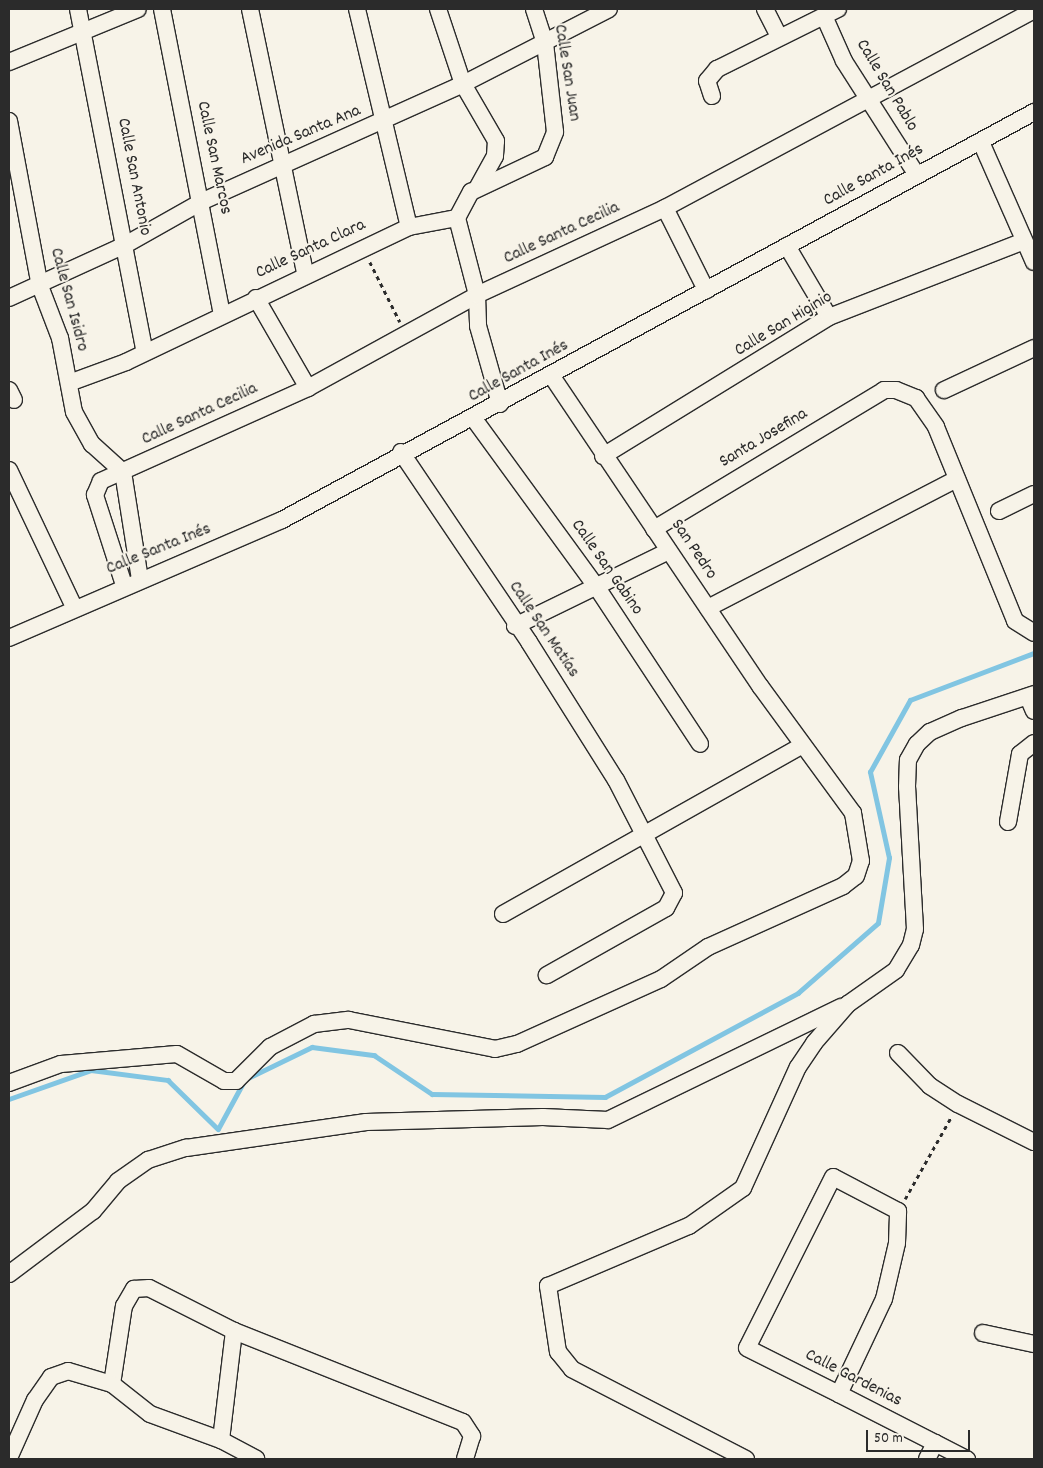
<!DOCTYPE html>
<html>
<head>
<meta charset="utf-8">
<style>
  body { margin:0 }
  #map { position:relative; width:1043px; height:1468px; overflow:hidden; background:#f7f3e8; font-family:Dekko,sans-serif }
  div>[style] { position:absolute }
  .stream>* { height:4.5px; margin:-2.25px; padding:0 2.25px; transform-origin:2.25px; border-radius:2.25px; background:#81c5e2 }
  .path>* { height:2.5px; margin-top:-1.25px; transform-origin:0; background:repeating-linear-gradient(90deg,#2b2b2b 0 4px,transparent 0 8px) }
  .roads { filter:drop-shadow(1px 0 #2b2b2b) drop-shadow(-1px 0 #2b2b2b) drop-shadow(0 1px #2b2b2b) drop-shadow(0 -1px #2b2b2b) }
  .minor>* { height:16px; margin:-8px; padding:0 8px; transform-origin:8px; border-radius:8px; background:#f7f3e8 }
  span { translate:-50% -50%; white-space:nowrap; text-align:center; line-height:1.15; -webkit-text-stroke:4px #f7f3e8; paint-order:stroke }
  .street-label { font-size:18px; color:#2b2b2b }
  .frame { position:absolute; inset:0; border:10px solid #2b2b2b; pointer-events:none }
  .scale { position:absolute; left:866px; top:1430px; width:104px; height:22px; box-sizing:border-box; border:2px solid #2b2b2b; border-top:0; padding-left:6px; font-size:15px; line-height:18px; white-space:nowrap; color:#2b2b2b; -webkit-text-stroke:4px #f7f3e8; paint-order:stroke }
</style>
</head>
<body>
<div id="map">
  <div class="stream">
    <i style="left:248px;top:1078px;width:71px;rotate:-25.8deg"></i>
    <i style="left:312px;top:1047px;width:63px;rotate:7.4deg"></i>
    <i style="left:374px;top:1055px;width:70px;rotate:33.9deg"></i>
    <i style="left:432px;top:1094px;width:173px;rotate:1deg"></i>
    <i style="left:605px;top:1097px;width:219px;rotate:-28.3deg"></i>
    <i style="left:798px;top:993px;width:106px;rotate:-41.2deg"></i>
    <i style="left:878px;top:923px;width:66px;rotate:-80.4deg"></i>
    <i style="left:889px;top:858px;width:88px;rotate:-102.5deg"></i>
    <i style="left:870px;top:772px;width:82px;rotate:-60.9deg"></i>
    <i style="left:910px;top:700px;width:133px;rotate:-20.8deg"></i>
    <i style="left:9px;top:1099px;width:87px;rotate:-19.5deg"></i>
    <i style="left:91px;top:1070px;width:78px;rotate:7.4deg"></i>
    <i style="left:168px;top:1080px;width:70px;rotate:44.4deg"></i>
    <i style="left:218px;top:1129px;width:52px;rotate:-61.5deg"></i>
  </div>
  <div class="path">
    <i style="left:370px;top:262px;width:67px;rotate:63.4deg"></i>
    <i style="left:905px;top:1199px;width:94px;rotate:-60.7deg"></i>
  </div>
  <div class="roads">
    <div class="minor">
      <i style="left:78px;top:9px;width:350px;rotate:79deg"></i>
      <i style="left:162px;top:9px;width:312px;rotate:78.9deg"></i>
      <i style="left:250px;top:9px;width:270px;rotate:78.2deg"></i>
      <i style="left:357px;top:9px;width:224px;rotate:76.6deg"></i>
      <i style="left:438px;top:9px;width:79px;rotate:71.6deg"></i>
      <i style="left:463px;top:84px;width:66px;rotate:59.9deg"></i>
      <i style="left:496px;top:141px;width:15px;rotate:94deg"></i>
      <i style="left:495px;top:156px;width:35px;rotate:119deg"></i>
      <i style="left:765px;top:9px;width:29px;rotate:63deg"></i>
      <i style="left:824px;top:16px;width:49px;rotate:66deg"></i>
      <i style="left:844px;top:61px;width:135px;rotate:57.4deg"></i>
      <i style="left:9px;top:62px;width:139px;rotate:-22.3deg"></i>
      <i style="left:712px;top:96px;width:16px;rotate:-108deg"></i>
      <i style="left:707px;top:81px;width:16px;rotate:-50deg"></i>
      <i style="left:717px;top:69px;width:135px;rotate:-26.4deg"></i>
      <i style="left:9px;top:121px;width:168px;rotate:79.4deg"></i>
      <i style="left:40px;top:286px;width:56px;rotate:69deg"></i>
      <i style="left:60px;top:338px;width:75px;rotate:79.3deg"></i>
      <i style="left:74px;top:412px;width:37px;rotate:61deg"></i>
      <i style="left:92px;top:444px;width:42px;rotate:42.1deg"></i>
      <i style="left:123px;top:472px;width:108px;rotate:81deg"></i>
      <i style="left:981px;top:142px;width:131px;rotate:66.2deg"></i>
      <i style="left:665px;top:208px;width:92px;rotate:63.4deg"></i>
      <i style="left:457px;top:218px;width:80px;rotate:75.4deg"></i>
      <i style="left:477px;top:295px;width:31px;rotate:88deg"></i>
      <i style="left:478px;top:326px;width:81px;rotate:74.2deg"></i>
      <i style="left:787px;top:246px;width:82px;rotate:59.4deg"></i>
      <i style="left:9px;top:298px;width:128px;rotate:-24.6deg"></i>
      <i style="left:125px;top:245px;width:90px;rotate:-29.4deg"></i>
      <i style="left:203px;top:201px;width:285px;rotate:-24.2deg"></i>
      <i style="left:463px;top:84px;width:164px;rotate:-27.2deg"></i>
      <i style="left:256px;top:298px;width:104px;rotate:60deg"></i>
      <i style="left:69px;top:383px;width:61px;rotate:-20.2deg"></i>
      <i style="left:126px;top:362px;width:314px;rotate:-25.5deg"></i>
      <i style="left:409px;top:227px;width:49px;rotate:-10.6deg"></i>
      <i style="left:457px;top:218px;width:30px;rotate:-62deg"></i>
      <i style="left:471px;top:192px;width:82px;rotate:-25.3deg"></i>
      <i style="left:545px;top:157px;width:27px;rotate:-68deg"></i>
      <i style="left:555px;top:132px;width:90px;rotate:-96.4deg"></i>
      <i style="left:545px;top:43px;width:36px;rotate:-108deg"></i>
      <i style="left:9px;top:390px;width:11px;rotate:63deg"></i>
      <i style="left:944px;top:390px;width:99px;rotate:-25deg"></i>
      <i style="left:474px;top:419px;width:207px;rotate:53.9deg"></i>
      <i style="left:596px;top:586px;width:189px;rotate:56.6deg"></i>
      <i style="left:401px;top:452px;width:229px;rotate:56deg"></i>
      <i style="left:529px;top:642px;width:163px;rotate:57.8deg"></i>
      <i style="left:616px;top:780px;width:127px;rotate:62.8deg"></i>
      <i style="left:674px;top:893px;width:17px;rotate:118deg"></i>
      <i style="left:666px;top:908px;width:137px;rotate:150.6deg"></i>
      <i style="left:603px;top:456px;width:265px;rotate:-31.6deg"></i>
      <i style="left:829px;top:317px;width:209px;rotate:-21.3deg"></i>
      <i style="left:9px;top:470px;width:152px;rotate:64.6deg"></i>
      <i style="left:999px;top:511px;width:39px;rotate:-26deg"></i>
      <i style="left:654px;top:529px;width:269px;rotate:-31.1deg"></i>
      <i style="left:884px;top:390px;width:12px"></i>
      <i style="left:896px;top:390px;width:22px;rotate:22deg"></i>
      <i style="left:916px;top:398px;width:35px;rotate:55deg"></i>
      <i style="left:936px;top:427px;width:209px;rotate:67.8deg"></i>
      <i style="left:1015px;top:621px;width:22px;rotate:32deg"></i>
      <i style="left:124px;top:585px;width:95px;rotate:-107.9deg"></i>
      <i style="left:95px;top:495px;width:15px;rotate:-67deg"></i>
      <i style="left:101px;top:481px;width:227px;rotate:-24.2deg"></i>
      <i style="left:308px;top:388px;width:193px;rotate:-28.8deg"></i>
      <i style="left:477px;top:295px;width:207px;rotate:-24.8deg"></i>
      <i style="left:665px;top:208px;width:419px;rotate:-28.2deg"></i>
      <i style="left:708px;top:608px;width:280px;rotate:-27.4deg"></i>
      <i style="left:515px;top:626px;width:171px;rotate:-26deg"></i>
      <i style="left:9px;top:638px;width:297px;rotate:-23.4deg"></i>
      <i style="left:282px;top:520px;width:856px;rotate:-28.48deg"></i>
      <i style="left:1028px;top:697px;width:15px;rotate:67deg"></i>
      <i style="left:1008px;top:822px;width:69px;rotate:-80deg"></i>
      <i style="left:1020px;top:754px;width:18px;rotate:-38deg"></i>
      <i style="left:503px;top:914px;width:344px;rotate:-29.4deg"></i>
      <i style="left:898px;top:1053px;width:46px;rotate:45.9deg"></i>
      <i style="left:930px;top:1086px;width:33px;rotate:33deg"></i>
      <i style="left:958px;top:1104px;width:85px;rotate:26.6deg"></i>
      <i style="left:9px;top:1083px;width:55px;rotate:-20.1deg"></i>
      <i style="left:61px;top:1064px;width:116px;rotate:-4.9deg"></i>
      <i style="left:177px;top:1054px;width:54px;rotate:29.9deg"></i>
      <i style="left:224px;top:1081px;width:12px"></i>
      <i style="left:236px;top:1081px;width:48px;rotate:-45deg"></i>
      <i style="left:270px;top:1047px;width:50px;rotate:-27.6deg"></i>
      <i style="left:314px;top:1024px;width:35px;rotate:-7deg"></i>
      <i style="left:349px;top:1020px;width:149px;rotate:11.2deg"></i>
      <i style="left:495px;top:1049px;width:23px;rotate:-13deg"></i>
      <i style="left:517px;top:1044px;width:158px;rotate:-24.3deg"></i>
      <i style="left:661px;top:979px;width:57px;rotate:-34.2deg"></i>
      <i style="left:708px;top:947px;width:148px;rotate:-24.3deg"></i>
      <i style="left:843px;top:886px;width:16px;rotate:-38deg"></i>
      <i style="left:856px;top:876px;width:16px;rotate:-72deg"></i>
      <i style="left:861px;top:861px;width:49px;rotate:-99.5deg"></i>
      <i style="left:853px;top:813px;width:157px;rotate:-126.2deg"></i>
      <i style="left:760px;top:686px;width:372px;rotate:-123.9deg"></i>
      <i style="left:9px;top:1274px;width:105px;rotate:-36.9deg"></i>
      <i style="left:93px;top:1211px;width:39px;rotate:-50deg"></i>
      <i style="left:118px;top:1181px;width:37px;rotate:-35deg"></i>
      <i style="left:148px;top:1160px;width:40px;rotate:-18deg"></i>
      <i style="left:186px;top:1148px;width:182px;rotate:-8.2deg"></i>
      <i style="left:366px;top:1122px;width:177px;rotate:-1.6deg"></i>
      <i style="left:543px;top:1117px;width:65px;rotate:2.6deg"></i>
      <i style="left:608px;top:1120px;width:259px;rotate:-25.9deg"></i>
      <i style="left:983px;top:1333px;width:52px;rotate:12.2deg"></i>
      <i style="left:112px;top:1384px;width:79px;rotate:-81.3deg"></i>
      <i style="left:124px;top:1306px;width:20px;rotate:-60deg"></i>
      <i style="left:134px;top:1289px;width:15px;rotate:-4deg"></i>
      <i style="left:149px;top:1288px;width:95px;rotate:26.8deg"></i>
      <i style="left:234px;top:1331px;width:246px;rotate:21.7deg"></i>
      <i style="left:463px;top:1422px;width:17px;rotate:57deg"></i>
      <i style="left:472px;top:1436px;width:24px;rotate:107deg"></i>
      <i style="left:839px;top:1394px;width:105px;rotate:-64.7deg"></i>
      <i style="left:884px;top:1299px;width:57px;rotate:-76.9deg"></i>
      <i style="left:897px;top:1243px;width:32px;rotate:-88deg"></i>
      <i style="left:898px;top:1211px;width:73px;rotate:-152.4deg"></i>
      <i style="left:833px;top:1177px;width:191px;rotate:116.7deg"></i>
      <i style="left:747px;top:1348px;width:103px;rotate:26.6deg"></i>
      <i style="left:839px;top:1394px;width:108px;rotate:27deg"></i>
      <i style="left:935px;top:1443px;width:36px;rotate:27deg"></i>
      <i style="left:221px;top:1440px;width:110px;rotate:-83.2deg"></i>
      <i style="left:9px;top:1458px;width:64px;rotate:-65.9deg"></i>
      <i style="left:35px;top:1400px;width:28px;rotate:-55deg"></i>
      <i style="left:51px;top:1377px;width:18px;rotate:-19deg"></i>
      <i style="left:68px;top:1371px;width:46px;rotate:16.5deg"></i>
      <i style="left:112px;top:1384px;width:48px;rotate:38.3deg"></i>
      <i style="left:150px;top:1414px;width:76px;rotate:20.1deg"></i>
      <i style="left:221px;top:1440px;width:40px;rotate:28deg"></i>
      <i style="left:746px;top:1459px;width:196px;rotate:-152.7deg"></i>
      <i style="left:572px;top:1369px;width:22px;rotate:-129deg"></i>
      <i style="left:558px;top:1352px;width:67px;rotate:-98.6deg"></i>
      <i style="left:548px;top:1286px;width:153px;rotate:-23.1deg"></i>
      <i style="left:689px;top:1226px;width:66px;rotate:-35.1deg"></i>
      <i style="left:743px;top:1188px;width:133px;rotate:-65.6deg"></i>
      <i style="left:798px;top:1067px;width:29px;rotate:-56deg"></i>
      <i style="left:814px;top:1043px;width:52px;rotate:-48.9deg"></i>
      <i style="left:848px;top:1004px;width:59px;rotate:-35.3deg"></i>
      <i style="left:896px;top:970px;width:29px;rotate:-59deg"></i>
      <i style="left:911px;top:945px;width:16px;rotate:-76deg"></i>
      <i style="left:915px;top:929px;width:142px;rotate:-93.2deg"></i>
      <i style="left:907px;top:787px;width:27px;rotate:-88deg"></i>
      <i style="left:908px;top:760px;width:18px;rotate:-61deg"></i>
      <i style="left:917px;top:744px;width:18px;rotate:-43deg"></i>
      <i style="left:930px;top:732px;width:35px;rotate:-24deg"></i>
      <i style="left:962px;top:718px;width:76px;rotate:-18.4deg"></i>
      <i style="left:927px;top:1459px;width:18px;rotate:-63deg"></i>
    </div>
  </div>
  <div class="street-label">
    <span style="left:566px;top:73px;rotate:81deg">Calle San Juan</span>
    <span style="left:886px;top:86px;rotate:59deg">Calle San Pablo</span>
    <span style="left:301px;top:136px;rotate:-23deg">Avenida Santa Ana</span>
    <span style="left:213px;top:158px;rotate:78deg">Calle San Marcos</span>
    <span style="left:874px;top:176px;rotate:-29deg">Calle Santa Inés</span>
    <span style="left:133px;top:177px;rotate:79deg">Calle San Antonio</span>
    <span style="left:562px;top:234px;rotate:-25deg">Calle Santa Cecilia</span>
    <span style="left:311px;top:250px;rotate:-25deg">Calle Santa Clara</span>
    <span style="left:68px;top:300px;rotate:75deg">Calle San Isidro</span>
    <span style="left:784px;top:325px;rotate:-31deg">Calle San Higinio</span>
    <span style="left:519px;top:372px;rotate:-29deg">Calle Santa Inés</span>
    <span style="left:200px;top:415px;rotate:-25deg">Calle Santa Cecilia</span>
    <span style="left:764px;top:439px;rotate:-31deg">Santa Josefina</span>
    <span style="left:159px;top:550px;rotate:-22deg">Calle Santa Inés</span>
    <span style="left:693px;top:550px;rotate:56deg">San Pedro</span>
    <span style="left:606px;top:568px;rotate:55deg">Calle San Gabino</span>
    <span style="left:543px;top:630px;rotate:56deg">Calle San Matías</span>
    <span style="left:853px;top:1379px;rotate:27deg">Calle Gardenias</span>
  </div>
  <div class="frame"></div>
  <div class="scale">50 m</div>
</div>
</body>
</html>
